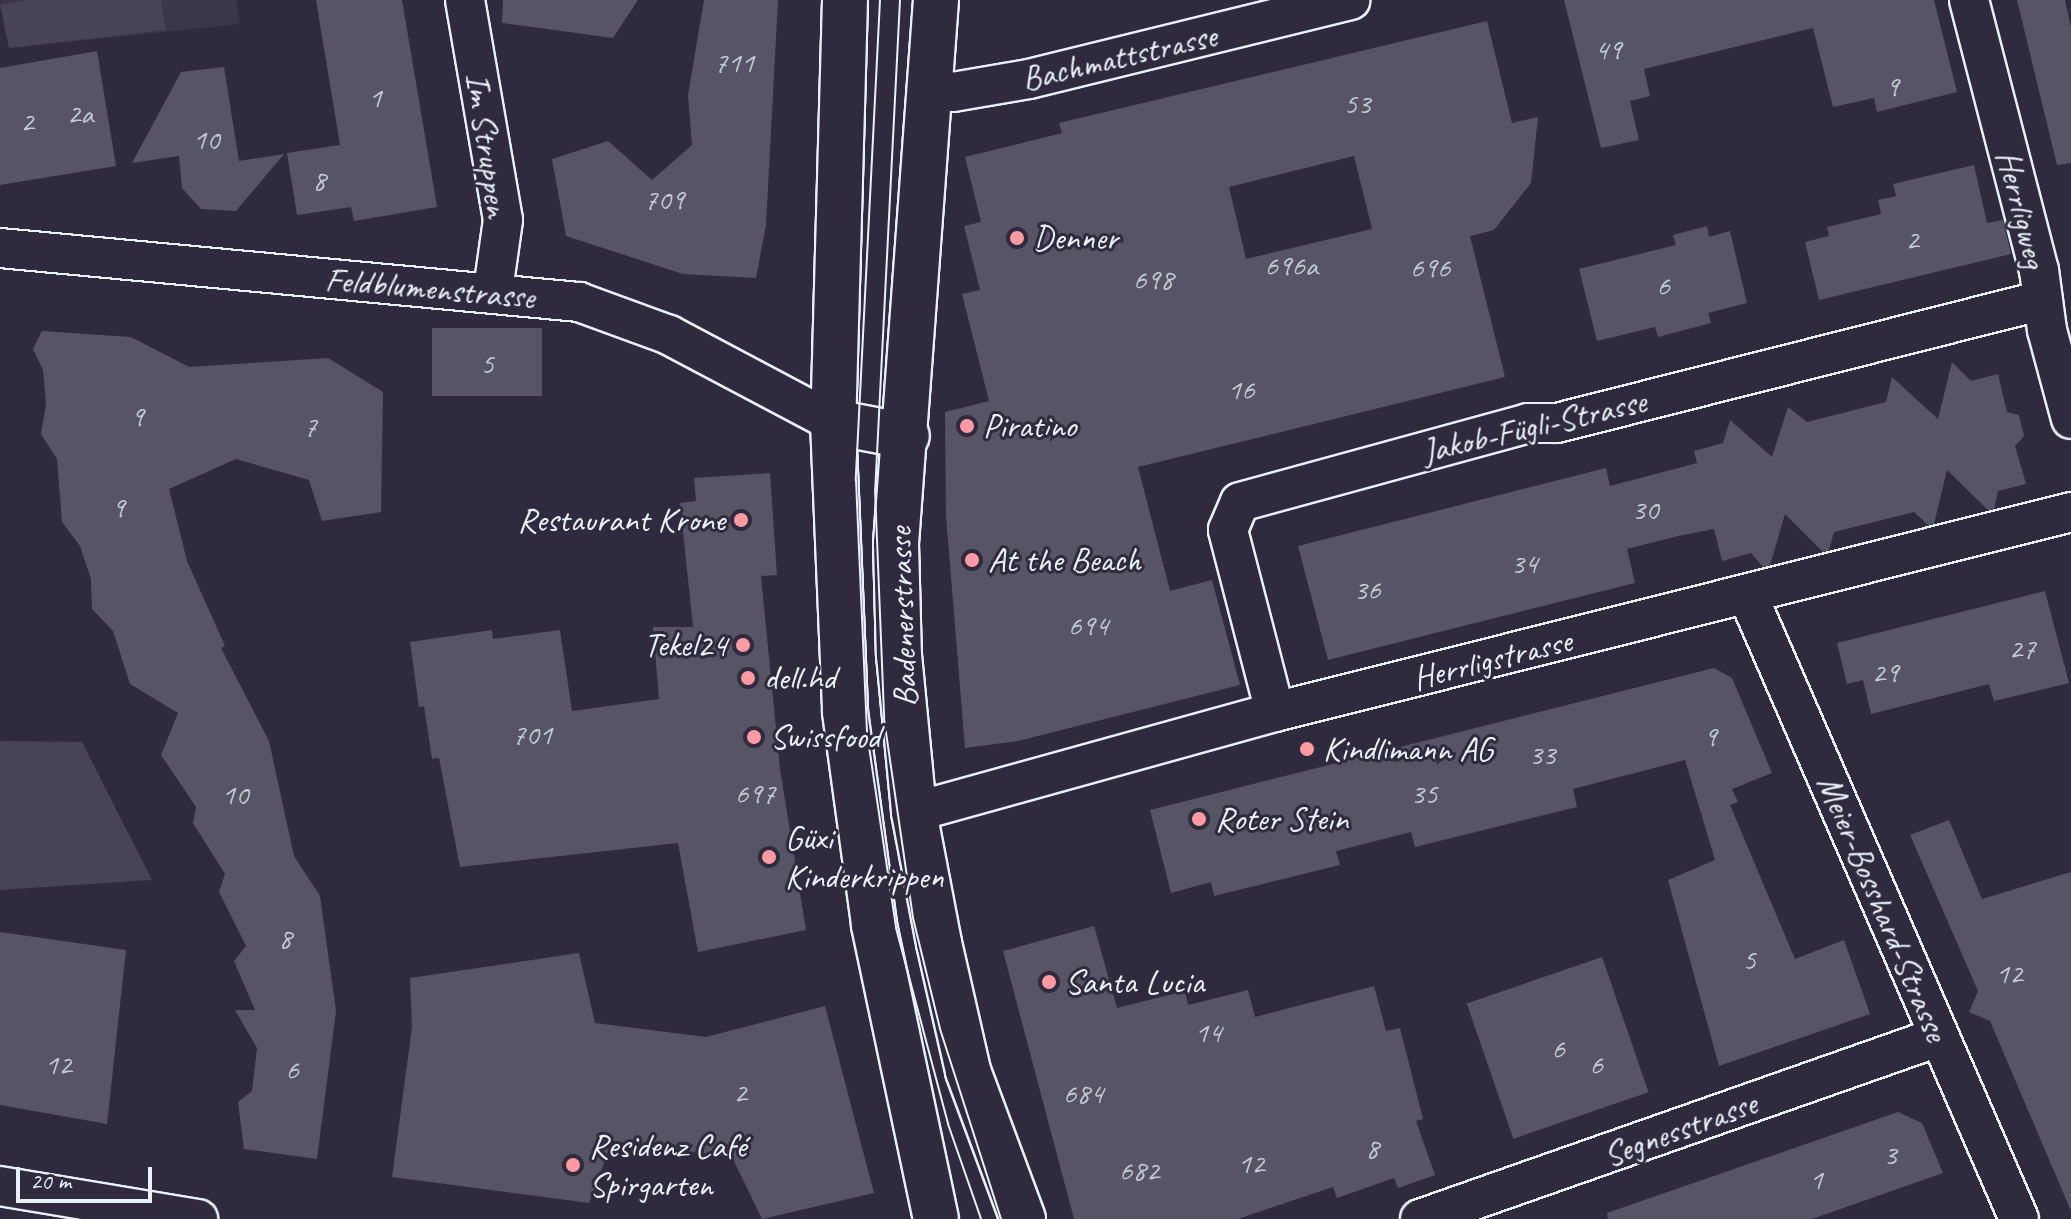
<!DOCTYPE html>
<html>
<head>
<meta charset="utf-8">
<style>
  body { margin:0 }
  #map { position:relative; width:2071px; height:1219px; overflow:hidden; background:#2f2a3d; font-family:Caveat,sans-serif }
  div>[style] { position:absolute }
  .built>* { inset:0; background:#3b3749 }
  .green>* { inset:0; background:#464455 }
  .building>* { inset:0; background:#575565; transform-origin:0 0 }
  .roads { filter:drop-shadow(2px 0 #e8f1f8) drop-shadow(-2px 0 #e8f1f8) drop-shadow(0 2px #e8f1f8) drop-shadow(0 -2px #e8f1f8) }
  .minor>* { height:38px; margin:-19px; padding:0 19px; transform-origin:19px; border-radius:19px; background:#2f2a3d }
  .tertiary>* { height:44px; margin:-22px; padding:0 22px; transform-origin:22px; border-radius:22px; background:#2f2a3d }
  .tram>* { height:2px; margin:-1px; padding:0 1px; transform-origin:1px; border-radius:1px; background:#e8f1f8 }
  .dots>* { width:22px; height:22px; translate:-50% -50%; box-sizing:border-box; border:4px solid #2f2a3d; border-radius:50% }
  span { translate:-50% -50%; white-space:nowrap; text-align:center; line-height:1.15; -webkit-text-stroke:6px #2f2a3d; paint-order:stroke }
  .number-label { font-size:30px; color:#c4cad3 }
  .number-label span { -webkit-text-stroke-width:0 }
  .street-label { font-size:34px; color:#e8f1f8 }
  .poi-label { font-size:34px; color:#e8f1f8 }
  .left { translate:0 -50%; text-align:left }
  .right { translate:-100% -50%; text-align:right }
  .scale { position:absolute; left:16px; top:1167px; width:136px; height:36px; box-sizing:border-box; border:4px solid #e8f1f8; border-top:0; padding-left:10px; font-size:24px; line-height:28px; white-space:nowrap; color:#e8f1f8; -webkit-text-stroke:6px #2f2a3d; paint-order:stroke }
</style>
</head>
<body>
<div id="map">
  <div class="built">
    <i style="clip-path:polygon(0 0,236px 0,240px 24px,9px 48px)"></i>
  </div>
  <div class="green">
    <i style="clip-path:polygon(29px 0,161px 0,166px 30px,9px 48px,0 5px)"></i>
    <i style="clip-path:polygon(0 741px,82px 742px,152px 880px,0 890px)"></i>
  </div>
  <div class="building">
    <i style="clip-path:polygon(316px 0,402px 0,437px 207px,354px 221px,351px 207px,297px 215px,287px 153px,340px 145px)"></i>
    <i style="clip-path:polygon(503px 0,638px 0,613px 38px,502px 23px)"></i>
    <i style="clip-path:polygon(704px 0,778px 0,766px 225px,756px 278px,683px 274px,566px 236px,552px 159px,608px 141px,652px 180px,692px 145px,688px 95px)"></i>
    <i style="clip-path:polygon(1564px 0,1934px 0,1957px 92px,1877px 112px,1874px 98px,1833px 107px,1813px 28px,1644px 69px,1650px 96px,1630px 101px,1639px 140px,1601px 148px)"></i>
    <i style="clip-path:polygon(2017px 0,2065px 0,2071px 28px,2071px 163px,2057px 165px)"></i>
    <i style="clip-path:polygon(evenodd,1487px 21px,1512px 123px,1538px 117px,1531px 183px,1494px 230px,1470px 236px,1505px 377px,1138px 467px,1170px 591px,1212px 580px,1240px 685px,1018px 741px,965px 748px,946px 516px,945px 412px,989px 401px,962px 294px,980px 290px,964px 226px,981px 222px,965px 157px,1062px 133px,1059px 123px,1487px 21px,1354px 156px,1372px 229px,1246px 259px,1229px 187px,1354px 156px)"></i>
    <i style="clip-path:polygon(97px 51px,116px 166px,0 185px,0 68px)"></i>
    <i style="clip-path:polygon(224px 67px,239px 161px,284px 154px,236px 211px,201px 209px,182px 188px,179px 156px,132px 163px,181px 72px)"></i>
    <i style="clip-path:polygon(1974px 165px,1987px 223px,2003px 220px,2011px 254px,1819px 300px,1805px 242px,1829px 236px,1827px 227px,1881px 214px,1878px 200px,1896px 196px,1893px 184px)"></i>
    <i style="clip-path:polygon(1707px 226px,1709px 237px,1730px 231px,1747px 303px,1708px 313px,1711px 323px,1658px 337px,1655px 327px,1597px 341px,1579px 269px,1676px 245px,1673px 235px)"></i>
    <i style="left:542px;top:328px;width:68px;height:110px;rotate:90deg"></i>
    <i style="clip-path:polygon(42px 331px,131px 337px,189px 367px,328px 358px,383px 392px,381px 512px,322px 521px,309px 480px,236px 459px,169px 489px,187px 561px,225px 646px,221px 648px,269px 741px,294px 856px,320px 896px,336px 1011px,317px 1159px,244px 1149px,238px 1102px,252px 1091px,257px 1048px,235px 1010px,255px 1010px,234px 961px,246px 946px,219px 892px,225px 874px,193px 823px,196px 807px,161px 755px,178px 713px,130px 684px,113px 631px,92px 609px,91px 579px,80px 546px,62px 522px,57px 459px,41px 434px,46px 404px,43px 370px,33px 349px)"></i>
    <i style="clip-path:polygon(1952px 362px,1971px 381px,1998px 374px,2007px 412px,2019px 415px,2024px 436px,2015px 446px,2026px 484px,1998px 491px,1994px 509px,1988px 510px,1947px 470px,1934px 524px,1928px 525px,1914px 512px,1834px 532px,1829px 550px,1823px 552px,1785px 514px,1770px 565px,1763px 567px,1751px 553px,1722px 561px,1714px 529px,1678px 536px,1627px 549px,1635px 583px,1328px 660px,1298px 546px,1606px 468px,1610px 486px,1697px 463px,1694px 451px,1723px 443px,1730px 420px,1772px 457px,1788px 407px,1807px 422px,1886px 402px,1892px 377px,1938px 419px)"></i>
    <i style="clip-path:polygon(770px 473px,777px 575px,761px 576px,780px 769px,806px 930px,698px 952px,678px 843px,460px 867px,439px 758px,432px 759px,424px 706px,419px 707px,410px 642px,492px 630px,493px 639px,560px 630px,572px 711px,659px 699px,653px 627px,693px 627px,680px 503px,696px 501px,694px 478px)"></i>
    <i style="clip-path:polygon(2045px 591px,2069px 683px,1994px 701px,1989px 684px,1871px 714px,1863px 680px,1847px 684px,1837px 643px)"></i>
    <i style="clip-path:polygon(1714px 668px,1732px 678px,1772px 773px,1732px 789px,1738px 802px,1730px 805px,1795px 959px,1844px 940px,1870px 1014px,1719px 1066px,1668px 880px,1715px 860px,1685px 760px,1573px 789px,1577px 807px,1415px 847px,1411px 832px,1336px 851px,1340px 865px,1214px 896px,1211px 882px,1171px 893px,1150px 810px)"></i>
    <i style="clip-path:polygon(1949px 820px,1982px 899px,2071px 872px,2071px 1211px,1990px 1021px,1969px 1012px,1978px 991px,1910px 835px)"></i>
    <i style="clip-path:polygon(1094px 926px,1117px 1008px,1185px 991px,1188px 1005px,1248px 990px,1255px 1017px,1374px 986px,1386px 1031px,1400px 1028px,1423px 1119px,1416px 1121px,1435px 1175px,1398px 1188px,1394px 1178px,1337px 1198px,1333px 1187px,1238px 1219px,1074px 1219px,1003px 951px)"></i>
    <i style="clip-path:polygon(0 932px,126px 950px,107px 1124px,0 1105px)"></i>
    <i style="clip-path:polygon(579px 953px,595px 1023px,706px 1037px,825px 1006px,874px 1193px,762px 1219px,732px 1157px,612px 1141px,589px 1203px,392px 1177px,412px 1027px,410px 978px)"></i>
    <i style="left:1602px;top:957px;width:143px;height:143px;rotate:71deg"></i>
    <i style="clip-path:polygon(1898px 1112px,1922px 1123px,1943px 1173px,1812px 1219px,1608px 1219px,1607px 1213px)"></i>
  </div>
  <div class="roads">
    <div class="minor">
      <i style="left:465px;top:0;width:223px;rotate:80.2deg"></i>
      <i style="left:503px;top:220px;width:71px;rotate:98.1deg"></i>
      <i style="left:1969px;top:0;width:279px;rotate:75.5deg"></i>
      <i style="left:2039px;top:270px;width:61px;rotate:82.4deg"></i>
      <i style="left:2047px;top:330px;width:92px;rotate:74.9deg"></i>
      <i style="left:933px;top:88px;width:20px;rotate:11deg"></i>
      <i style="left:953px;top:92px;width:77px;rotate:-9.7deg"></i>
      <i style="left:1029px;top:79px;width:331px;rotate:-13.8deg"></i>
      <i style="left:0;top:248px;width:582px;rotate:5.33deg"></i>
      <i style="left:579px;top:302px;width:96px;rotate:20.1deg"></i>
      <i style="left:669px;top:335px;width:186px;rotate:27.9deg"></i>
      <i style="left:1748px;top:596px;width:679px;rotate:66.49deg"></i>
      <i style="left:1275px;top:712px;width:188px;rotate:-104.5deg"></i>
      <i style="left:1228px;top:530px;width:30px;rotate:-67deg"></i>
      <i style="left:1240px;top:502px;width:299px;rotate:-15.3deg"></i>
      <i style="left:1528px;top:423px;width:29px"></i>
      <i style="left:1557px;top:423px;width:501px;rotate:-14.2deg"></i>
      <i style="left:914px;top:812px;width:375px;rotate:-15.5deg"></i>
      <i style="left:1275px;top:712px;width:821px;rotate:-14.1deg"></i>
      <i style="left:0;top:1186px;width:201px;rotate:9.5deg"></i>
      <i style="left:1420px;top:1219px;width:549px;rotate:-19.36deg"></i>
    </div>
    <div class="tertiary">
      <i style="left:845px;top:0;width:422px;rotate:91.6deg"></i>
      <i style="left:833px;top:422px;width:290px;rotate:87.6deg"></i>
      <i style="left:845px;top:712px;width:215px;rotate:82.2deg"></i>
      <i style="left:874px;top:925px;width:300px;rotate:78.1deg"></i>
      <i style="left:936px;top:0;width:545px;rotate:94.21deg"></i>
      <i style="left:896px;top:544px;width:111px;rotate:88.5deg"></i>
      <i style="left:899px;top:655px;width:158px;rotate:84.5deg"></i>
      <i style="left:914px;top:812px;width:133px;rotate:79.2deg"></i>
      <i style="left:939px;top:943px;width:131px;rotate:77.2deg"></i>
      <i style="left:968px;top:1071px;width:158px;rotate:69.6deg"></i>
      <i style="left:833px;top:422px;width:75px;rotate:10.7deg"></i>
    </div>
  </div>
  <div class="tram">
    <i style="left:880px;top:0;width:481px;rotate:92.9deg"></i>
    <i style="left:856px;top:480px;width:253px;rotate:87.5deg"></i>
    <i style="left:867px;top:733px;width:197px;rotate:81.5deg"></i>
    <i style="left:896px;top:928px;width:203px;rotate:75.1deg"></i>
    <i style="left:948px;top:1124px;width:101px;rotate:70.8deg"></i>
    <i style="left:900px;top:0;width:491px;rotate:92.9deg"></i>
    <i style="left:875px;top:490px;width:229px;rotate:87.7deg"></i>
    <i style="left:884px;top:719px;width:201px;rotate:81.7deg"></i>
    <i style="left:913px;top:918px;width:114px;rotate:76.3deg"></i>
    <i style="left:940px;top:1029px;width:200px;rotate:72.2deg"></i>
  </div>
  <div class="dots">
    <i style="left:1017px;top:238px;background:#ff9aa2"></i>
    <i style="left:967px;top:426px;background:#ff9aa2"></i>
    <i style="left:741px;top:520px;background:#ff9aa2"></i>
    <i style="left:972px;top:560px;background:#ff9aa2"></i>
    <i style="left:743px;top:645px;background:#ff9aa2"></i>
    <i style="left:748px;top:678px;background:#ff9aa2"></i>
    <i style="left:754px;top:737px;background:#ff9aa2"></i>
    <i style="left:1307px;top:749px;background:#ff9aa2"></i>
    <i style="left:1199px;top:819px;background:#ff9aa2"></i>
    <i style="left:769px;top:857px;background:#ff9aa2"></i>
    <i style="left:1049px;top:982px;background:#ff9aa2"></i>
    <i style="left:573px;top:1165px;background:#ff9aa2"></i>
  </div>
  <div class="number-label">
    <span style="left:1608px;top:49px">49</span>
    <span style="left:734px;top:62px">711</span>
    <span style="left:1892px;top:86px">9</span>
    <span style="left:375px;top:97px">1</span>
    <span style="left:1357px;top:103px">53</span>
    <span style="left:80px;top:113px">2a</span>
    <span style="left:27px;top:121px">2</span>
    <span style="left:206px;top:139px">10</span>
    <span style="left:319px;top:180px">8</span>
    <span style="left:664px;top:199px">709</span>
    <span style="left:1912px;top:239px">2</span>
    <span style="left:1291px;top:265px">696a</span>
    <span style="left:1430px;top:267px">696</span>
    <span style="left:1153px;top:279px">698</span>
    <span style="left:1663px;top:285px">6</span>
    <span style="left:487px;top:363px">5</span>
    <span style="left:1241px;top:389px">16</span>
    <span style="left:137px;top:416px">9</span>
    <span style="left:310px;top:426px">7</span>
    <span style="left:118px;top:507px">9</span>
    <span style="left:1645px;top:509px">30</span>
    <span style="left:1524px;top:563px">34</span>
    <span style="left:1367px;top:589px">36</span>
    <span style="left:1088px;top:625px">694</span>
    <span style="left:2022px;top:648px">27</span>
    <span style="left:1885px;top:672px">29</span>
    <span style="left:532px;top:734px">701</span>
    <span style="left:1710px;top:736px">9</span>
    <span style="left:1542px;top:754px">33</span>
    <span style="left:755px;top:793px">697</span>
    <span style="left:1424px;top:793px">35</span>
    <span style="left:235px;top:794px">10</span>
    <span style="left:285px;top:938px">8</span>
    <span style="left:1749px;top:959px">5</span>
    <span style="left:2009px;top:973px">12</span>
    <span style="left:1208px;top:1032px">14</span>
    <span style="left:1558px;top:1048px">6</span>
    <span style="left:58px;top:1064px">12</span>
    <span style="left:1596px;top:1064px">6</span>
    <span style="left:292px;top:1069px">6</span>
    <span style="left:740px;top:1092px">2</span>
    <span style="left:1083px;top:1093px">684</span>
    <span style="left:1372px;top:1148px">8</span>
    <span style="left:1890px;top:1154px">3</span>
    <span style="left:1251px;top:1163px">12</span>
    <span style="left:1139px;top:1170px">682</span>
    <span style="left:1816px;top:1179px">1</span>
  </div>
  <div class="street-label">
    <span style="left:1119px;top:57px;rotate:-13deg">Bachmattstrasse</span>
    <span style="left:488px;top:145px;rotate:82deg">Im Struppen</span>
    <span style="left:2022px;top:209px;rotate:76deg">Herrligweg</span>
    <span style="left:430px;top:288px;rotate:5deg">Feldblumenstrasse</span>
    <span style="left:1534px;top:426px;rotate:-13deg">Jakob-Fügli-Strasse</span>
    <span style="left:902px;top:617px;rotate:-92deg">Badenerstrasse</span>
    <span style="left:1492px;top:659px;rotate:-14deg">Herrligstrasse</span>
    <span style="left:1883px;top:908px;rotate:67deg">Meier-Bosshard-Strasse</span>
    <span style="left:1680px;top:1129px;rotate:-20deg">Segnesstrasse</span>
  </div>
  <div class="poi-label">
    <span class="left" style="left:1033px;top:238px">Denner</span>
    <span class="left" style="left:983px;top:426px">Piratino</span>
    <span class="right" style="left:725px;top:520px">Restaurant Krone</span>
    <span class="left" style="left:988px;top:560px">At the Beach</span>
    <span class="right" style="left:727px;top:645px">Tekel24</span>
    <span class="left" style="left:764px;top:678px">dell.hd</span>
    <span class="left" style="left:770px;top:737px">Swissfood</span>
    <span class="left" style="left:1323px;top:749px">Kindlimann AG</span>
    <span class="left" style="left:1215px;top:819px">Roter Stein</span>
    <span class="left" style="left:785px;top:857px">Güxi<br>Kinderkrippen</span>
    <span class="left" style="left:1065px;top:982px">Santa Lucia</span>
    <span class="left" style="left:589px;top:1165px">Residenz Café<br>Spirgarten</span>
  </div>
  <div class="scale">20 m</div>
</div>
</body>
</html>
